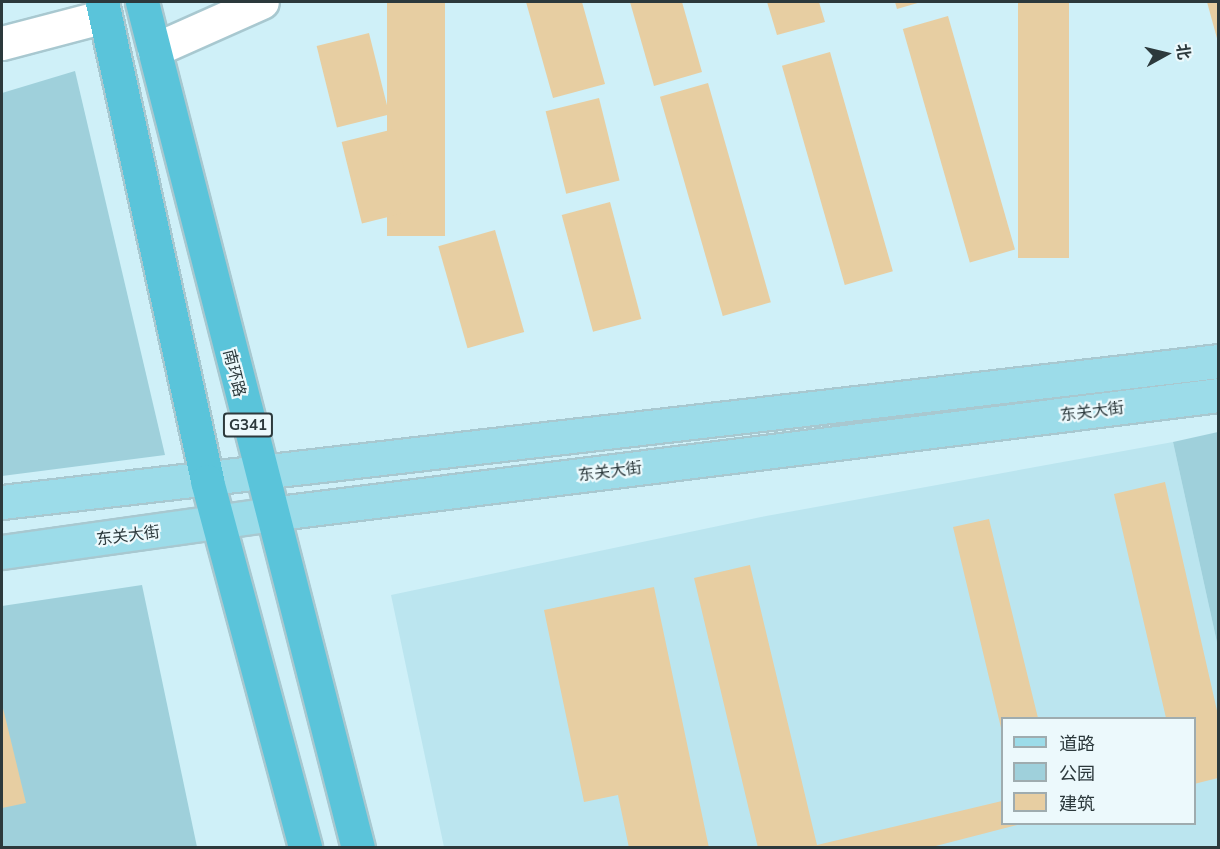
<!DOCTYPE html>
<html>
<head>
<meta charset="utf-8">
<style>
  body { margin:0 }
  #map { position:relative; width:1220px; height:849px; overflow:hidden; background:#cff0f8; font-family:Mulish,"Noto Sans SC",sans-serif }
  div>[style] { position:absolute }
  .built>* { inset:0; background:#bbe5ef }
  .green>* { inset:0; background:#9fd0db }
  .building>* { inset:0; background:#e7cea2; transform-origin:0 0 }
  .roads { filter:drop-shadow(2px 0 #a8c8d0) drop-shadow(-2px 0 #a8c8d0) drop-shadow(0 2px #a8c8d0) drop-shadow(0 -2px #a8c8d0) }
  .minor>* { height:33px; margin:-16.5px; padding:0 16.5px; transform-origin:16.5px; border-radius:16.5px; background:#fff }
  .major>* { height:33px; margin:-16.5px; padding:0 16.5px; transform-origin:16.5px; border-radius:16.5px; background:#9cdce9 }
  .highway>* { height:33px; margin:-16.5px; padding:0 16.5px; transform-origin:16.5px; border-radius:16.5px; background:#5ac4da }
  span { translate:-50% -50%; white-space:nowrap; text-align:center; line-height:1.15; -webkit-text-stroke:4.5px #ecf9fc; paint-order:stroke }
  .shield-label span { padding:2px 4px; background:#ecf9fc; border:2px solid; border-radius:4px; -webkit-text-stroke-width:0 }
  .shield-label { font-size:15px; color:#2c393c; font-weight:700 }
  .street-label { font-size:16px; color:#2c393c }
  .frame { position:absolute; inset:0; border:3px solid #2c393c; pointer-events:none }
  .legend { position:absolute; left:1001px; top:717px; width:195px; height:108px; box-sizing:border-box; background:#ecf9fc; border:2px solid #9facaf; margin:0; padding:8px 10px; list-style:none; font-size:18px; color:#2c393c }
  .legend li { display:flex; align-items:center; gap:12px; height:30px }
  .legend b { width:30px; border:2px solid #9facaf }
  .north { position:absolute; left:1136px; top:24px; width:60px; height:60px; -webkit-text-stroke:4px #ecf9fc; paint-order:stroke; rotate:82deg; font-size:16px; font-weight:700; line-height:24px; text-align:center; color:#2c393c }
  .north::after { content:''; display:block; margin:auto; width:21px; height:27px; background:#2c393c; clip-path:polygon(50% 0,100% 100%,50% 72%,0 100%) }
</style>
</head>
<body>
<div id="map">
  <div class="built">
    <i style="clip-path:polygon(evenodd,1173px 442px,1218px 647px,1218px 847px,444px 847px,391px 595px,761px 517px,1173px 442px,1002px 718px,1194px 718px,1194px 824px,1002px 824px,1002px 718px)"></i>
  </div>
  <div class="green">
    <i style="clip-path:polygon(75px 71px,165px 455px,2px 476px,2px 93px)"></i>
    <i style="clip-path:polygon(1218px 432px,1218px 647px,1173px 442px)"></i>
    <i style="clip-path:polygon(142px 585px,197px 847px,2px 848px,2px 606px)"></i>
  </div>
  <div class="building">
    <i style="left:387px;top:2px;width:58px;height:234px"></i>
    <i style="clip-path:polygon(526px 2px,582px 2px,605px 84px,553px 98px)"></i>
    <i style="clip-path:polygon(630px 2px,682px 2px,702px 72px,654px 86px)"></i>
    <i style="clip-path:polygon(767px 2px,819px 2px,825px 22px,777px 35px)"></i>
    <i style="clip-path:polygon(895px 2px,921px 2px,897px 9px)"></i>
    <i style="left:1018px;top:2px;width:51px;height:256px"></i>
    <i style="clip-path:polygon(1207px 2px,1218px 2px,1218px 42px)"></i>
    <i style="left:948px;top:16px;width:243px;height:47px;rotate:74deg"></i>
    <i style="left:369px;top:33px;width:84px;height:54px;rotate:76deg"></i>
    <i style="left:830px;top:52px;width:228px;height:50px;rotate:74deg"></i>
    <i style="left:708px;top:83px;width:228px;height:50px;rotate:74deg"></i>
    <i style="left:599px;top:98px;width:85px;height:55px;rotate:76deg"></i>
    <i style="left:394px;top:129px;width:84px;height:54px;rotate:76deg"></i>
    <i style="left:610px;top:202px;width:121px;height:50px;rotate:75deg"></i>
    <i style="left:495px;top:230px;width:106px;height:59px;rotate:74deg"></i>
    <i style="clip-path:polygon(1165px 482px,1218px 715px,1218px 778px,1194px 784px,1194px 718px,1166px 718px,1114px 494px)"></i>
    <i style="clip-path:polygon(989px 519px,1038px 718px,1002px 718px,1002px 732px,953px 527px)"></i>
    <i style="clip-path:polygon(750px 565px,817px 845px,1002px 801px,1002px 824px,1021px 824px,928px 848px,758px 848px,694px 578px)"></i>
    <i style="clip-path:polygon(654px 587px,709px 848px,629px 848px,618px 795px,584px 802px,544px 610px)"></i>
    <i style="clip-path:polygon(2px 704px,26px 803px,2px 808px)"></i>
  </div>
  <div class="roads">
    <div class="minor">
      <i style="left:2px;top:43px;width:106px;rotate:-14.7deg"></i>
      <i style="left:154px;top:50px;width:118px;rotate:-24deg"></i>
    </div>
    <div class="major">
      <i style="left:2px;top:502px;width:1224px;rotate:-6.61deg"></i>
      <i style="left:2px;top:552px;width:272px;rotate:-8deg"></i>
      <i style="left:271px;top:514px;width:954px;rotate:-7.16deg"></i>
    </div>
    <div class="highway">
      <i style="left:102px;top:2px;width:490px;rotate:77.6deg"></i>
      <i style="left:207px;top:481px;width:380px;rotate:75deg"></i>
      <i style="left:142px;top:2px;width:873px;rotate:75.68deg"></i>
    </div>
  </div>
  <div class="shield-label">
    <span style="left:248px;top:425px">G341</span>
  </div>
  <div class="street-label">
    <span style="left:235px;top:373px;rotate:76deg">南环路</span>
    <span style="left:1092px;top:411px;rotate:-7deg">东关大街</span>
    <span style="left:610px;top:471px;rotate:-7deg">东关大街</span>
    <span style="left:128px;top:535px;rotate:-7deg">东关大街</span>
  </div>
  <div class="frame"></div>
  <ul class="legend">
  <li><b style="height:8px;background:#9cdce9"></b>道路</li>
  <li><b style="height:16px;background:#9fd0db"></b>公园</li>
  <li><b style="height:16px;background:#e7cea2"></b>建筑</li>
  </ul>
  <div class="north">北</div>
</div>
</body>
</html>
